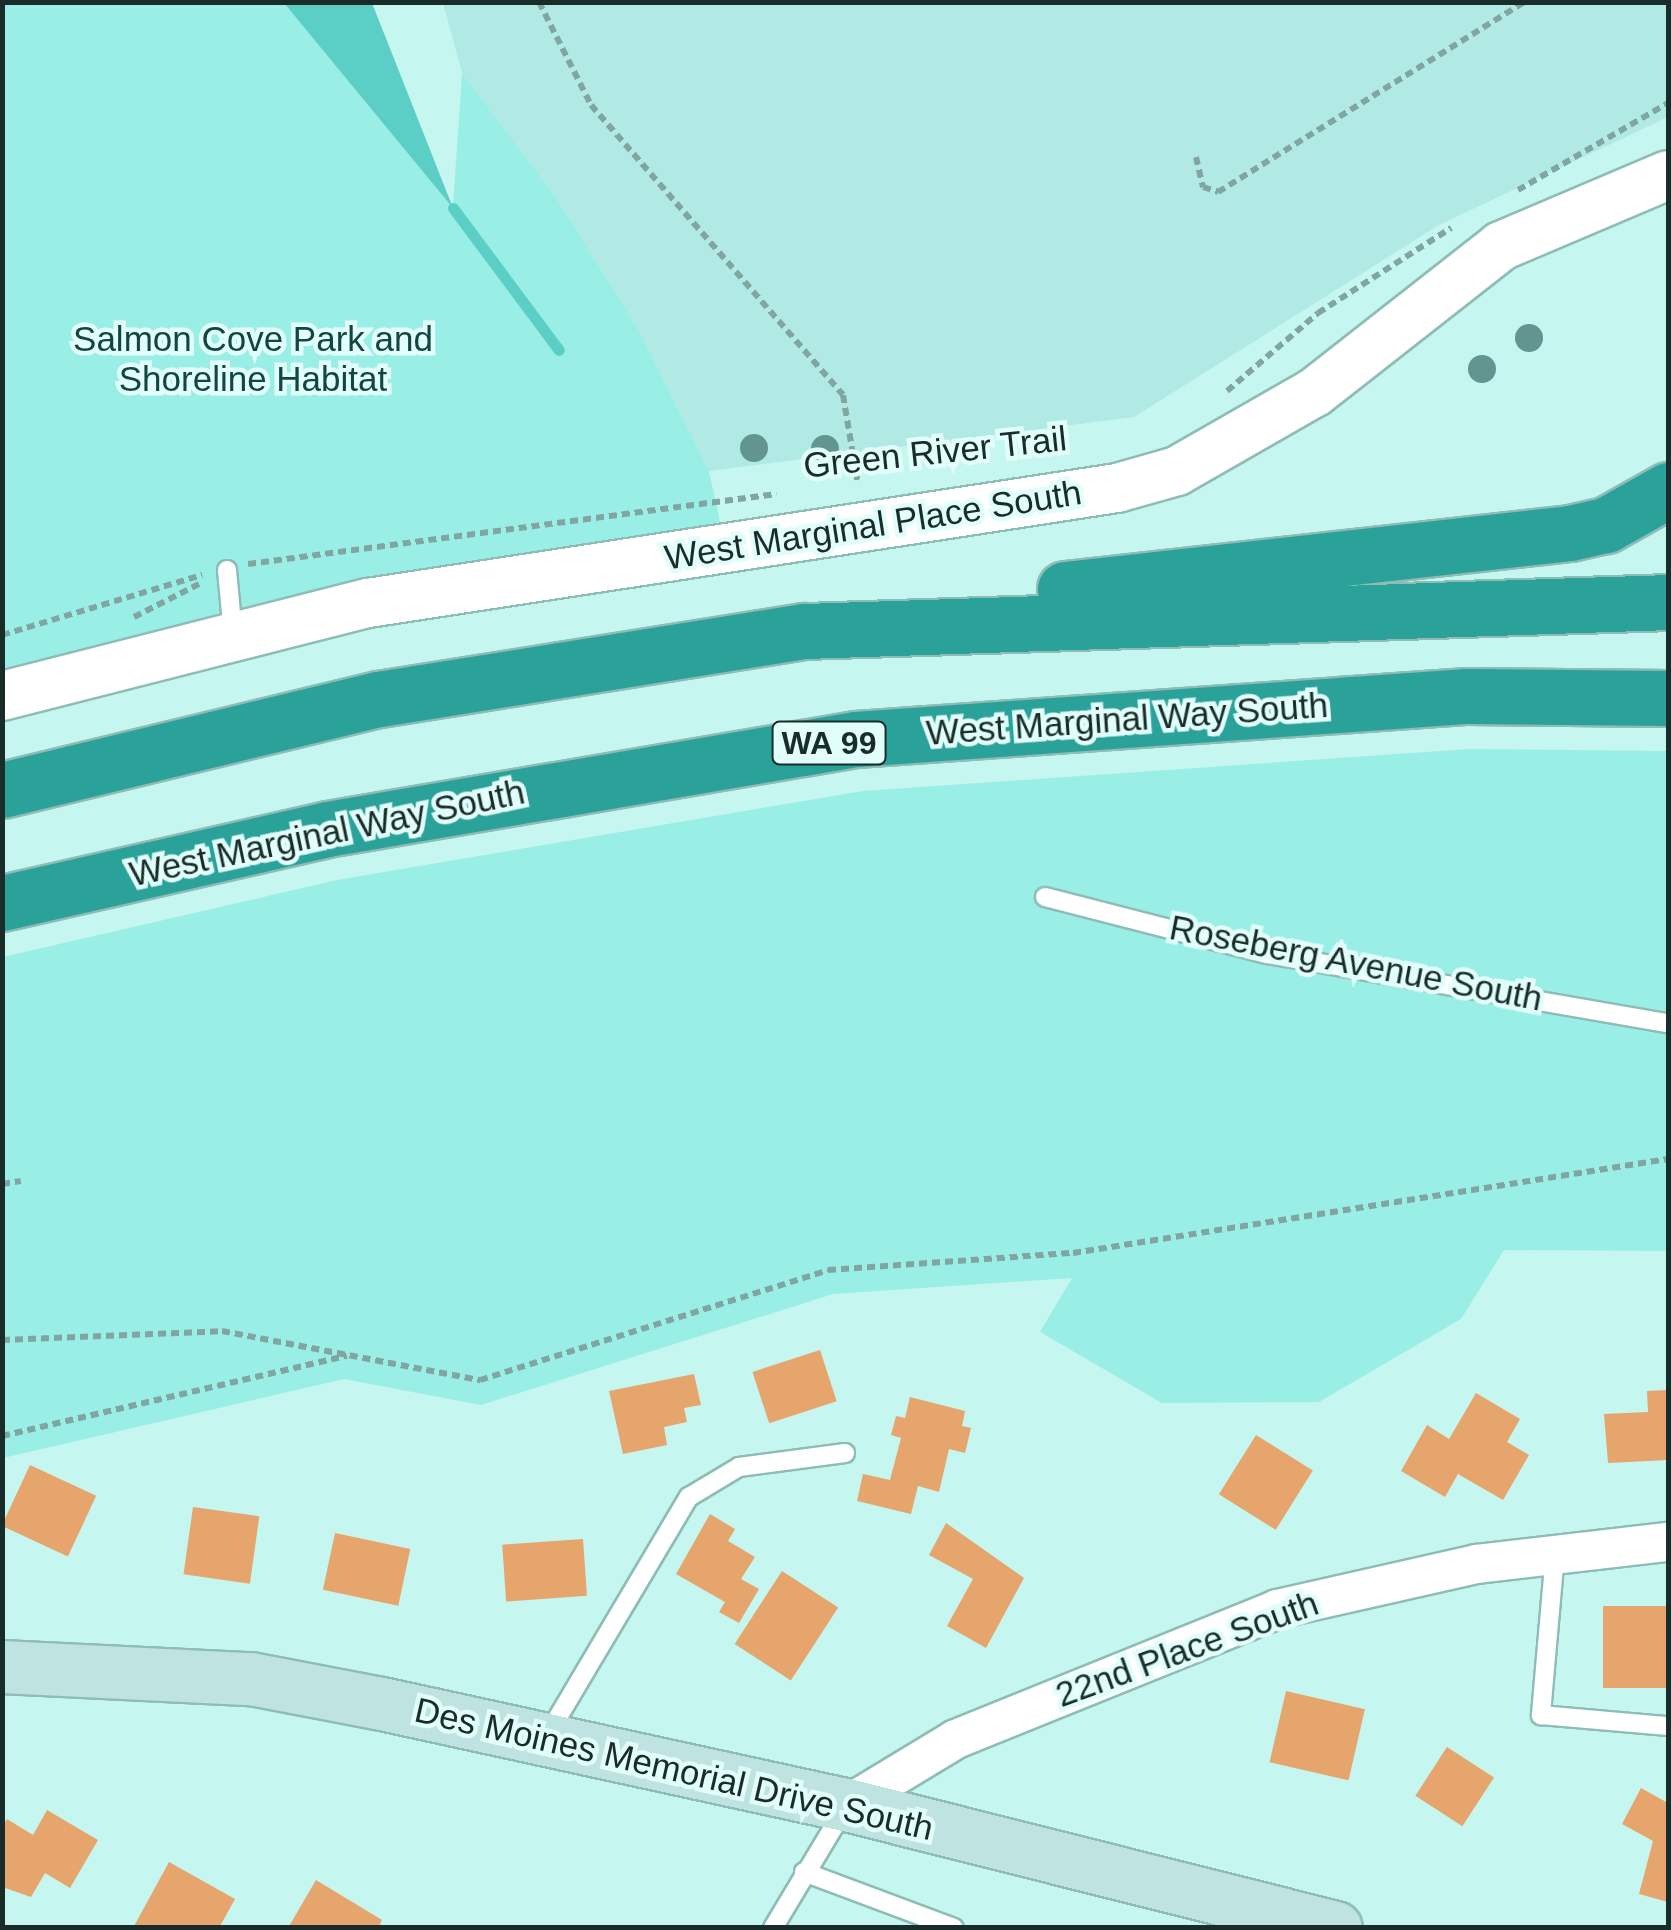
<!DOCTYPE html>
<html>
<head>
<meta charset="utf-8">
<style>
  body { margin:0 }
  #map { position:relative; width:1671px; height:1930px; overflow:hidden; background:#c6f6f0; font-family:Helvetica,sans-serif }
  div>[style] { position:absolute }
  .built>* { inset:0; background:#b1eae4 }
  .green>* { inset:0; background:#99eee6 }
  .water>* { inset:0; background:#5bcec5 }
  .stream>* { height:11px; margin:-5.5px; padding:0 5.5px; transform-origin:5.5px; border-radius:5.5px; background:#5bcec5 }
  .building>* { inset:0; background:#e5a56c; transform-origin:0 0 }
  .path>* { height:6px; margin-top:-3px; transform-origin:0; background:repeating-linear-gradient(90deg,#81a6a1 0 8px,transparent 0 13px) }
  .roads { filter:drop-shadow(2px 0 #8ebcb7) drop-shadow(-2px 0 #8ebcb7) drop-shadow(0 2px #8ebcb7) drop-shadow(0 -2px #8ebcb7) }
  .service>* { height:18px; margin:-9px; padding:0 9px; transform-origin:9px; border-radius:9px; background:#fff }
  .minor>* { height:38px; margin:-19px; padding:0 19px; transform-origin:19px; border-radius:19px; background:#fff }
  .tertiary>* { height:48px; margin:-24px; padding:0 24px; transform-origin:24px; border-radius:24px; background:#fff }
  .secondary>* { height:52px; margin:-26px; padding:0 26px; transform-origin:26px; border-radius:26px; background:#bfe3e0 }
  .motorway>* { height:55px; margin:-27.5px; padding:0 27.5px; transform-origin:27.5px; border-radius:27.5px; background:#2aa199 }
  .trees>* { width:28px; height:28px; margin:-14px; border-radius:50%; background:#639590 }
  span { translate:-50% -50%; white-space:nowrap; text-align:center; line-height:1.15; -webkit-text-stroke:9px #e2fefb; paint-order:stroke }
  .shield-label span { padding:2px 8px; background:#e2fefb; border:2px solid; border-radius:8px; -webkit-text-stroke-width:0 }
  .shield-label { font-size:32px; color:#192c2a; font-weight:700 }
  .park-label { font-size:35px; color:#124642 }
  .street-label { font-size:35px; color:#192c2a }
  .frame { position:absolute; inset:0; border:5px solid #192c2a; pointer-events:none }
</style>
</head>
<body>
<div id="map">
  <div class="built">
    <i style="clip-path:polygon(443px 3px,1668px 3px,1668px 117px,1439px 225px,1134px 417px,709px 471px,640px 332px,555px 196px,462px 73px)"></i>
  </div>
  <div class="green">
    <i style="clip-path:polygon(3px 3px,284px 3px,453px 206px,462px 73px,555px 196px,640px 332px,709px 471px,720px 522px,3px 668px)"></i>
    <i style="clip-path:polygon(1469px 749px,1668px 751px,1668px 1251px,1504px 1250px,1461px 1319px,1319px 1402px,1162px 1403px,1040px 1332px,1072px 1278px,833px 1294px,481px 1405px,344px 1379px,3px 1458px,3px 957px,337px 880px,863px 791px)"></i>
  </div>
  <div class="water">
    <i style="clip-path:polygon(284px 3px,372px 3px,453px 208px)"></i>
  </div>
  <div class="stream">
    <i style="left:453px;top:208px;width:177px;rotate:53.3deg"></i>
  </div>
  <div class="building">
    <i style="left:820px;top:1350px;width:54px;height:71px;rotate:72deg"></i>
    <i style="clip-path:polygon(694px 1374px,701px 1405px,684px 1408px,687px 1422px,664px 1427px,667px 1445px,623px 1454px,609px 1391px)"></i>
    <i style="clip-path:polygon(1668px 1390px,1668px 1460px,1608px 1463px,1604px 1414px,1648px 1412px,1647px 1391px)"></i>
    <i style="clip-path:polygon(1476px 1393px,1520px 1419px,1507px 1442px,1529px 1455px,1503px 1500px,1458px 1474px,1445px 1497px,1401px 1471px,1427px 1425px,1449px 1439px)"></i>
    <i style="clip-path:polygon(910px 1397px,965px 1411px,962px 1426px,971px 1428px,965px 1453px,949px 1449px,939px 1492px,918px 1486px,911px 1514px,857px 1501px,863px 1474px,890px 1480px,901px 1438px,891px 1435px,896px 1416px,905px 1418px)"></i>
    <i style="left:1256px;top:1435px;width:67px;height:70px;rotate:32deg"></i>
    <i style="left:30px;top:1465px;width:73px;height:67px;rotate:25deg"></i>
    <i style="left:193px;top:1507px;width:67px;height:68px;rotate:8deg"></i>
    <i style="clip-path:polygon(710px 1514px,735px 1529px,728px 1541px,755px 1557px,741px 1579px,759px 1589px,739px 1623px,719px 1612px,725px 1602px,676px 1574px)"></i>
    <i style="clip-path:polygon(946px 1523px,1024px 1578px,986px 1648px,947px 1626px,973px 1579px,929px 1555px)"></i>
    <i style="left:335px;top:1533px;width:77px;height:58px;rotate:12deg"></i>
    <i style="left:583px;top:1539px;width:57px;height:81px;rotate:86deg"></i>
    <i style="left:782px;top:1571px;width:67px;height:87px;rotate:33deg"></i>
    <i style="left:1668px;top:1606px;width:82px;height:65px;rotate:90deg"></i>
    <i style="left:1286px;top:1691px;width:81px;height:73px;rotate:13deg"></i>
    <i style="left:1447px;top:1747px;width:56px;height:58px;rotate:33deg"></i>
    <i style="clip-path:polygon(1641px 1788px,1668px 1803px,1668px 1902px,1639px 1894px,1653px 1841px,1622px 1824px)"></i>
    <i style="clip-path:polygon(47px 1810px,98px 1840px,70px 1888px,45px 1873px,31px 1897px,2px 1887px,2px 1827px,7px 1819px,33px 1835px)"></i>
    <i style="clip-path:polygon(169px 1862px,235px 1899px,219px 1928px,133px 1928px)"></i>
    <i style="clip-path:polygon(316px 1880px,382px 1920px,378px 1928px,288px 1928px)"></i>
  </div>
  <div class="path">
    <i style="left:539px;top:2px;width:115px;rotate:63.2deg"></i>
    <i style="left:591px;top:105px;width:384px;rotate:49deg"></i>
    <i style="left:843px;top:395px;width:91px;rotate:80.5deg"></i>
    <i style="left:1196px;top:157px;width:31px;rotate:77deg"></i>
    <i style="left:1203px;top:187px;width:16px;rotate:18deg"></i>
    <i style="left:1218px;top:192px;width:360px;rotate:-31.8deg"></i>
    <i style="left:1518px;top:190px;width:173px;rotate:-30.1deg"></i>
    <i style="left:1227px;top:391px;width:120px;rotate:-40.6deg"></i>
    <i style="left:1318px;top:313px;width:158px;rotate:-32.6deg"></i>
    <i style="left:248px;top:564px;width:533px;rotate:-7.55deg"></i>
    <i style="left:134px;top:617px;width:77px;rotate:-26.9deg"></i>
    <i style="left:2px;top:635px;width:209px;rotate:-16.7deg"></i>
    <i style="left:2px;top:1184px;width:19px;rotate:-9deg"></i>
    <i style="left:2px;top:1340px;width:220px;rotate:-2.3deg"></i>
    <i style="left:222px;top:1331px;width:263px;rotate:10.8deg"></i>
    <i style="left:480px;top:1380px;width:365px;rotate:-17.5deg"></i>
    <i style="left:828px;top:1270px;width:246px;rotate:-4deg"></i>
    <i style="left:1073px;top:1253px;width:602px;rotate:-8.98deg"></i>
    <i style="left:2px;top:1436px;width:354px;rotate:-13.1deg"></i>
  </div>
  <div class="roads">
    <div class="service">
      <i style="left:227px;top:570px;width:65px;rotate:84.7deg"></i>
      <i style="left:1045px;top:897px;width:229px;rotate:14.4deg"></i>
      <i style="left:1267px;top:954px;width:407px;rotate:9.8deg"></i>
      <i style="left:1555px;top:1554px;width:162px;rotate:95deg"></i>
      <i style="left:1541px;top:1715px;width:127px;rotate:5deg"></i>
      <i style="left:548px;top:1734px;width:276px;rotate:-59.3deg"></i>
      <i style="left:689px;top:1497px;width:58px;rotate:-31deg"></i>
      <i style="left:739px;top:1467px;width:107px;rotate:-7.5deg"></i>
      <i style="left:804px;top:1872px;width:160px;rotate:20.5deg"></i>
      <i style="left:773px;top:1928px;width:138px;rotate:-59deg"></i>
    </div>
    <div class="minor">
      <i style="left:847px;top:1805px;width:127px;rotate:-31.2deg"></i>
      <i style="left:956px;top:1739px;width:346px;rotate:-22deg"></i>
      <i style="left:1277px;top:1609px;width:205px;rotate:-12.7deg"></i>
      <i style="left:1477px;top:1564px;width:192px;rotate:-6.6deg"></i>
    </div>
    <div class="tertiary">
      <i style="left:2px;top:696px;width:378px;rotate:-14.3deg"></i>
      <i style="left:368px;top:603px;width:758px;rotate:-8.73deg"></i>
      <i style="left:1117px;top:488px;width:62px;rotate:-15.8deg"></i>
      <i style="left:1177px;top:471px;width:159px;rotate:-29.8deg"></i>
      <i style="left:1315px;top:392px;width:236px;rotate:-38.1deg"></i>
      <i style="left:1501px;top:246px;width:181px;rotate:-23deg"></i>
    </div>
    <div class="secondary">
      <i style="left:2px;top:1667px;width:249px;rotate:2.8deg"></i>
      <i style="left:251px;top:1679px;width:133px;rotate:10.8deg"></i>
      <i style="left:382px;top:1704px;width:476px;rotate:12.3deg"></i>
      <i style="left:847px;top:1805px;width:504px;rotate:14.12deg"></i>
    </div>
    <div class="motorway">
      <i style="left:1065px;top:589px;width:508px;rotate:-6.33deg"></i>
      <i style="left:1570px;top:533px;width:37px;rotate:-13deg"></i>
      <i style="left:1606px;top:525px;width:71px;rotate:-29.4deg"></i>
      <i style="left:2px;top:790px;width:388px;rotate:-13.6deg"></i>
      <i style="left:379px;top:699px;width:431px;rotate:-9.1deg"></i>
      <i style="left:805px;top:631px;width:863px;rotate:-1.92deg"></i>
      <i style="left:2px;top:903px;width:333px;rotate:-12.8deg"></i>
      <i style="left:327px;top:829px;width:537px;rotate:-9.66deg"></i>
      <i style="left:856px;top:739px;width:613px;rotate:-4.03deg"></i>
      <i style="left:1467px;top:696px;width:201px;rotate:0.6deg"></i>
    </div>
  </div>
  <div class="trees">
    <i style="left:1529px;top:338px"></i>
    <i style="left:1482px;top:369px"></i>
    <i style="left:754px;top:448px"></i>
    <i style="left:825px;top:449px"></i>
  </div>
  <div class="shield-label">
    <span style="left:829px;top:743px">WA 99</span>
  </div>
  <div class="park-label">
    <span style="left:253px;top:359px">Salmon Cove Park and<br>Shoreline Habitat</span>
  </div>
  <div class="street-label">
    <span style="left:935px;top:452px;rotate:-6deg">Green River Trail</span>
    <span style="left:873px;top:525px;rotate:-9deg">West Marginal Place South</span>
    <span style="left:1127px;top:719px;rotate:-4deg">West Marginal Way South</span>
    <span style="left:327px;top:833px;rotate:-12deg">West Marginal Way South</span>
    <span style="left:1356px;top:963px;rotate:11deg">Roseberg Avenue South</span>
    <span style="left:1187px;top:1649px;rotate:-20deg">22nd Place South</span>
    <span style="left:674px;top:1769px;rotate:13deg">Des Moines Memorial Drive South</span>
  </div>
  <div class="frame"></div>
</div>
</body>
</html>
